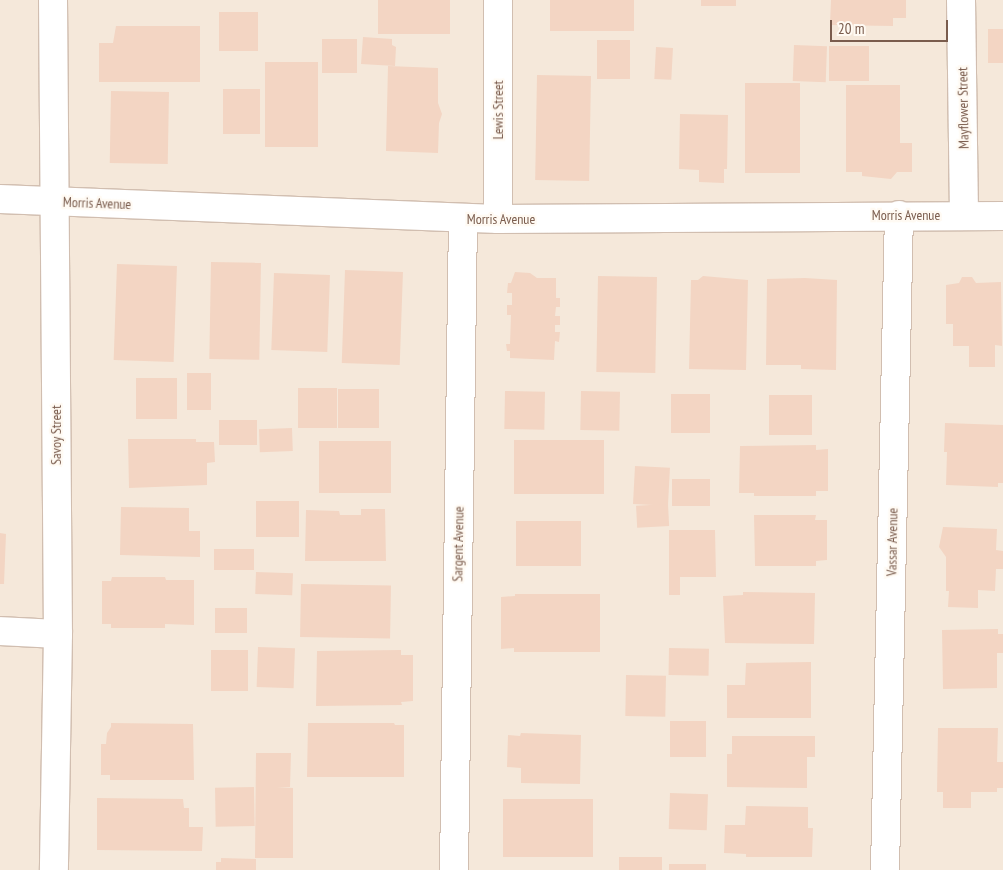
<!DOCTYPE html>
<html>
<head>
<meta charset="utf-8">
<style>
  body { margin:0 }
  #map { position:relative; width:1003px; height:870px; overflow:hidden; background:#fdf6ec; font-family:"PT Sans Narrow",sans-serif }
  div>[style] { position:absolute }
  .residential>* { inset:0; background:#f5e8da; transform-origin:0 0 }
  .building>* { inset:0; background:#f3d5c3; transform-origin:0 0 }
  .roads { filter:drop-shadow(1px 0 #d1beb0) drop-shadow(-1px 0 #d1beb0) drop-shadow(0 1px #d1beb0) drop-shadow(0 -1px #d1beb0) }
  .minor>* { height:28px; margin:-14px; padding:0 14px; transform-origin:14px; border-radius:14px; background:#fff }
  span { translate:-50% -50%; white-space:nowrap; text-align:center; line-height:1.15; -webkit-text-stroke:4.5px #fffaf3; paint-order:stroke }
  .street-label { font-size:14px; color:#7a5c4d }
  .scale { position:absolute; left:830px; top:20px; width:118px; height:22px; box-sizing:border-box; border:2px solid #7a5c4d; border-top:0; padding-left:6px; font-size:15px; line-height:18px; white-space:nowrap; color:#7a5c4d; -webkit-text-stroke:4px #fffaf3; paint-order:stroke }
</style>
</head>
<body>
<div id="map">
  <div class="residential">
    <i style="left:0;top:0;width:1003px;height:870px"></i>
  </div>
  <div class="building">
    <i style="left:378px;top:0;width:72px;height:34px"></i>
    <i style="left:550px;top:0;width:84px;height:31px"></i>
    <i style="left:701px;top:0;width:35px;height:6px"></i>
    <i style="clip-path:polygon(831px 0,906px 0,906px 18px,893px 18px,893px 26px,830px 25px)"></i>
    <i style="left:219px;top:12px;width:39px;height:39px"></i>
    <i style="clip-path:polygon(116px 26px,200px 26px,200px 82px,99px 82px,99px 43px,113px 43px)"></i>
    <i style="left:988px;top:29px;width:15px;height:34px"></i>
    <i style="clip-path:polygon(363px 37px,392px 39px,392px 45px,396px 47px,395px 66px,361px 64px)"></i>
    <i style="left:322px;top:39px;width:35px;height:34px"></i>
    <i style="left:597px;top:40px;width:33px;height:39px"></i>
    <i style="left:794px;top:45px;width:33px;height:36px;rotate:2deg"></i>
    <i style="left:829px;top:46px;width:40px;height:35px"></i>
    <i style="left:656px;top:47px;width:17px;height:32px;rotate:3deg"></i>
    <i style="left:265px;top:62px;width:53px;height:85px"></i>
    <i style="clip-path:polygon(388px 66px,438px 68px,438px 103px,442px 114px,439px 123px,438px 153px,386px 151px)"></i>
    <i style="left:537px;top:75px;width:54px;height:105px;rotate:1deg"></i>
    <i style="left:745px;top:83px;width:55px;height:90px"></i>
    <i style="clip-path:polygon(846px 85px,900px 85px,900px 143px,912px 143px,912px 172px,897px 172px,891px 179px,862px 176px,862px 172px,846px 172px)"></i>
    <i style="left:223px;top:89px;width:37px;height:45px"></i>
    <i style="left:111px;top:91px;width:58px;height:72px;rotate:1deg"></i>
    <i style="clip-path:polygon(680px 114px,728px 115px,727px 169px,724px 169px,724px 183px,699px 182px,699px 170px,679px 169px)"></i>
    <i style="left:211px;top:262px;width:50px;height:97px;rotate:1deg"></i>
    <i style="left:117px;top:264px;width:60px;height:96px;rotate:2deg"></i>
    <i style="left:345px;top:270px;width:58px;height:93px;rotate:2deg"></i>
    <i style="clip-path:polygon(515px 272px,530px 273px,537px 278px,556px 278px,556px 298px,560px 298px,560px 307px,556px 307px,555px 316px,560px 316px,560px 325px,555px 325px,555px 332px,560px 332px,559px 342px,555px 341px,554px 360px,510px 358px,510px 351px,507px 351px,506px 344px,510px 344px,511px 315px,507px 315px,507px 305px,512px 305px,512px 293px,507px 293px,508px 283px,511px 283px)"></i>
    <i style="left:274px;top:273px;width:56px;height:77px;rotate:2deg"></i>
    <i style="left:598px;top:276px;width:59px;height:96px;rotate:1deg"></i>
    <i style="clip-path:polygon(703px 276px,748px 280px,746px 370px,689px 369px,691px 280px,698px 280px)"></i>
    <i style="clip-path:polygon(962px 277px,972px 277px,976px 283px,1001px 282px,1002px 346px,995px 345px,995px 367px,969px 367px,969px 346px,953px 346px,953px 324px,946px 324px,946px 285px,959px 283px)"></i>
    <i style="clip-path:polygon(805px 278px,837px 280px,836px 370px,801px 369px,801px 365px,766px 365px,767px 279px)"></i>
    <i style="left:187px;top:373px;width:24px;height:37px"></i>
    <i style="left:177px;top:378px;width:41px;height:41px;rotate:90deg"></i>
    <i style="left:298px;top:388px;width:39px;height:40px"></i>
    <i style="left:338px;top:389px;width:41px;height:39px"></i>
    <i style="left:505px;top:391px;width:40px;height:38px;rotate:1deg"></i>
    <i style="left:581px;top:391px;width:39px;height:39px;rotate:1deg"></i>
    <i style="left:671px;top:394px;width:39px;height:39px"></i>
    <i style="left:769px;top:395px;width:43px;height:40px"></i>
    <i style="left:219px;top:420px;width:38px;height:25px"></i>
    <i style="clip-path:polygon(945px 423px,1003px 425px,1003px 483px,998px 483px,998px 487px,946px 485px,947px 452px,944px 452px)"></i>
    <i style="left:292px;top:428px;width:23px;height:33px;rotate:88deg"></i>
    <i style="clip-path:polygon(128px 439px,196px 439px,196px 442px,214px 442px,215px 462px,207px 463px,207px 485px,129px 488px)"></i>
    <i style="left:514px;top:440px;width:90px;height:54px"></i>
    <i style="left:319px;top:441px;width:72px;height:52px"></i>
    <i style="clip-path:polygon(816px 445px,816px 450px,828px 449px,828px 491px,816px 491px,816px 496px,754px 496px,754px 493px,739px 493px,740px 446px)"></i>
    <i style="left:635px;top:466px;width:35px;height:38px;rotate:3deg"></i>
    <i style="left:672px;top:479px;width:38px;height:27px"></i>
    <i style="left:256px;top:501px;width:43px;height:36px"></i>
    <i style="left:668px;top:504px;width:22px;height:32px;rotate:87deg"></i>
    <i style="clip-path:polygon(121px 507px,189px 508px,189px 531px,200px 531px,200px 557px,120px 555px)"></i>
    <i style="clip-path:polygon(361px 509px,385px 509px,386px 561px,305px 561px,306px 510px,339px 511px,340px 515px,361px 515px)"></i>
    <i style="clip-path:polygon(754px 515px,816px 515px,815px 520px,827px 520px,827px 560px,816px 561px,816px 566px,755px 566px)"></i>
    <i style="left:516px;top:521px;width:65px;height:45px"></i>
    <i style="clip-path:polygon(943px 527px,997px 529px,996px 550px,1003px 551px,1003px 569px,996px 569px,995px 591px,978px 590px,978px 608px,948px 607px,949px 591px,946px 591px,946px 557px,939px 547px)"></i>
    <i style="clip-path:polygon(669px 530px,715px 530px,716px 577px,680px 577px,680px 595px,669px 595px)"></i>
    <i style="clip-path:polygon(0 533px,6px 534px,4px 584px,0 584px)"></i>
    <i style="left:214px;top:549px;width:40px;height:21px"></i>
    <i style="left:256px;top:572px;width:37px;height:22px;rotate:2deg"></i>
    <i style="clip-path:polygon(112px 577px,165px 577px,166px 580px,194px 580px,194px 625px,165px 624px,165px 628px,111px 628px,111px 624px,102px 624px,102px 581px,111px 581px)"></i>
    <i style="left:301px;top:584px;width:90px;height:53px;rotate:1deg"></i>
    <i style="clip-path:polygon(743px 592px,815px 593px,814px 644px,725px 643px,723px 596px,743px 595px)"></i>
    <i style="clip-path:polygon(515px 594px,600px 594px,600px 652px,514px 652px,514px 648px,501px 649px,501px 597px,515px 596px)"></i>
    <i style="left:215px;top:608px;width:32px;height:25px"></i>
    <i style="clip-path:polygon(998px 629px,998px 634px,1003px 634px,1003px 653px,997px 653px,997px 688px,943px 689px,942px 630px)"></i>
    <i style="left:258px;top:647px;width:37px;height:40px;rotate:2deg"></i>
    <i style="left:669px;top:648px;width:40px;height:27px;rotate:1deg"></i>
    <i style="left:211px;top:650px;width:37px;height:41px"></i>
    <i style="clip-path:polygon(401px 650px,401px 655px,413px 655px,413px 701px,401px 702px,402px 705px,316px 706px,317px 651px)"></i>
    <i style="clip-path:polygon(811px 662px,811px 718px,727px 718px,727px 685px,745px 685px,746px 663px)"></i>
    <i style="left:626px;top:675px;width:40px;height:41px;rotate:1deg"></i>
    <i style="left:670px;top:721px;width:36px;height:36px"></i>
    <i style="clip-path:polygon(111px 723px,193px 724px,194px 780px,110px 780px,110px 775px,101px 775px,101px 744px,106px 744px,107px 733px,111px 727px)"></i>
    <i style="clip-path:polygon(308px 723px,394px 723px,395px 725px,404px 725px,404px 777px,307px 777px)"></i>
    <i style="clip-path:polygon(938px 728px,998px 728px,997px 762px,1003px 762px,1003px 788px,997px 788px,997px 792px,971px 792px,971px 808px,943px 808px,943px 792px,937px 792px)"></i>
    <i style="clip-path:polygon(521px 733px,581px 735px,580px 784px,521px 783px,521px 768px,507px 767px,508px 735px,520px 736px)"></i>
    <i style="clip-path:polygon(732px 736px,815px 736px,815px 757px,807px 757px,807px 788px,727px 787px,727px 754px,732px 754px)"></i>
    <i style="clip-path:polygon(256px 753px,291px 753px,290px 787px,277px 787px,293px 788px,293px 858px,255px 858px)"></i>
    <i style="left:254px;top:787px;width:39px;height:39px;rotate:89deg"></i>
    <i style="left:670px;top:793px;width:38px;height:36px;rotate:2deg"></i>
    <i style="clip-path:polygon(97px 798px,183px 799px,184px 808px,189px 808px,189px 827px,203px 827px,202px 851px,97px 850px)"></i>
    <i style="left:503px;top:799px;width:90px;height:58px"></i>
    <i style="clip-path:polygon(746px 806px,808px 807px,808px 828px,813px 828px,812px 857px,746px 857px,746px 854px,724px 853px,725px 825px,745px 825px)"></i>
    <i style="left:619px;top:857px;width:43px;height:13px"></i>
    <i style="clip-path:polygon(221px 858px,256px 859px,256px 870px,216px 870px,216px 862px,221px 862px)"></i>
    <i style="left:669px;top:864px;width:37px;height:6px"></i>
  </div>
  <div class="roads">
    <div class="minor">
      <i style="left:53px;top:0;width:634px;rotate:89.55deg"></i>
      <i style="left:58px;top:634px;width:236px;rotate:91deg"></i>
      <i style="left:498px;top:0;width:219px;rotate:90deg"></i>
      <i style="left:961px;top:0;width:216px;rotate:89.2deg"></i>
      <i style="left:0;top:199px;width:498px;rotate:2.3deg"></i>
      <i style="left:498px;top:219px;width:505px;rotate:-0.34deg"></i>
      <i style="left:0;top:631px;width:58px;rotate:3deg"></i>
      <i style="left:454px;top:870px;width:651px;rotate:-89.21deg"></i>
      <i style="left:885px;top:870px;width:655px;rotate:-88.78deg"></i>
    </div>
  </div>
  <div class="street-label">
    <span style="left:963px;top:108px;rotate:-91deg">Mayflower Street</span>
    <span style="left:498px;top:110px;rotate:-90deg">Lewis Street</span>
    <span style="left:97px;top:203px;rotate:2deg">Morris Avenue</span>
    <span style="left:906px;top:215px">Morris Avenue</span>
    <span style="left:501px;top:219px">Morris Avenue</span>
    <span style="left:56px;top:435px;rotate:-90deg">Savoy Street</span>
    <span style="left:892px;top:542px;rotate:-89deg">Vassar Avenue</span>
    <span style="left:458px;top:544px;rotate:-89deg">Sargent Avenue</span>
  </div>
  <div class="scale">20 m</div>
</div>
</body>
</html>
